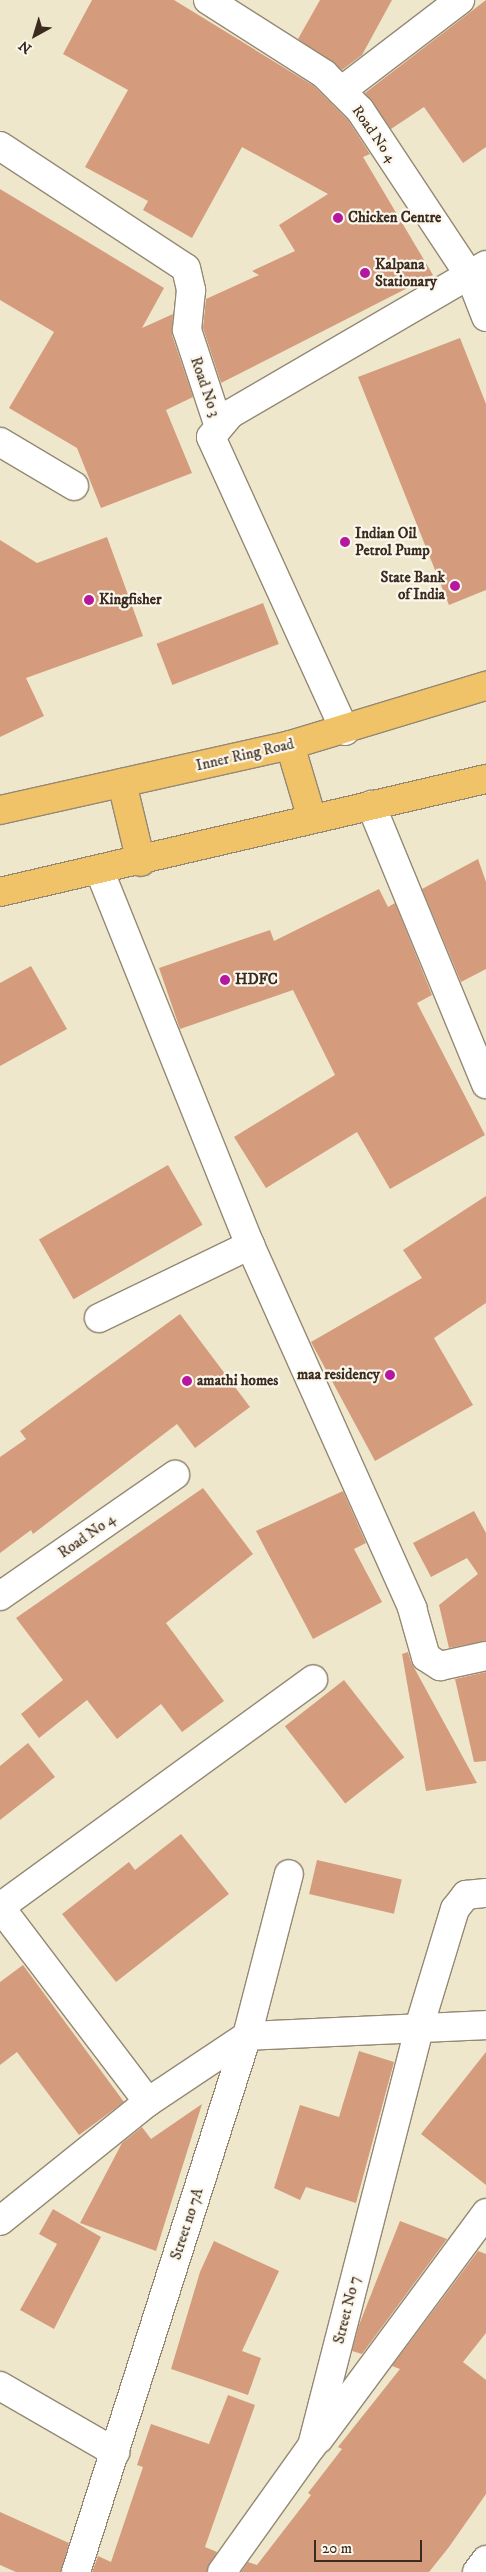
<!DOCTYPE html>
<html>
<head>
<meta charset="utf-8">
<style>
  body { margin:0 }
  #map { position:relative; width:486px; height:2572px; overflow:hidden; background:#eee7cb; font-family:"IM FELL DW Pica",serif }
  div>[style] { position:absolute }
  .building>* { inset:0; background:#d49c7c; transform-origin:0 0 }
  .roads { filter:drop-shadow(1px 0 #948874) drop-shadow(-1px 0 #948874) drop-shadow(0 1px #948874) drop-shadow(0 -1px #948874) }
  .minor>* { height:28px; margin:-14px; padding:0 14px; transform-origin:14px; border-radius:14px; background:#fff }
  .trunk>* { height:28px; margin:-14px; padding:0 14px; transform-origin:14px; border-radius:14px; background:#f1c369 }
  .dots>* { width:14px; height:14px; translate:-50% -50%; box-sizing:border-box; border:2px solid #fbf7ec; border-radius:50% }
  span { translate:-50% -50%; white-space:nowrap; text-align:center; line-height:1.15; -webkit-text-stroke:4.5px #fbf7ec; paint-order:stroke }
  .street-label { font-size:15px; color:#3b2a1e }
  .poi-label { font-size:15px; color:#3b2a1e; font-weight:700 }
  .left { translate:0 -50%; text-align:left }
  .right { translate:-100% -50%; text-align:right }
  .north { position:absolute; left:10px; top:10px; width:50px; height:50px; -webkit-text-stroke:4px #fbf7ec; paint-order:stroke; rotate:219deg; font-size:14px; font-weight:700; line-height:20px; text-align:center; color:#3b2a1e }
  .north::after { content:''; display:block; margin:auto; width:18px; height:22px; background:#3b2a1e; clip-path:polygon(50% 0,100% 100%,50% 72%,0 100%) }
  .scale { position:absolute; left:314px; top:2540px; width:108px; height:22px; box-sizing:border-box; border:2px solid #3b2a1e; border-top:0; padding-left:6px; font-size:15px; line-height:18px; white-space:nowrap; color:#3b2a1e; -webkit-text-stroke:4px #fbf7ec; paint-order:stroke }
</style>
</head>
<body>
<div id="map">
  <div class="building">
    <i style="clip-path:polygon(92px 0,174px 0,314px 86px,348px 120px,370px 154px,363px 157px,433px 275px,221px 383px,203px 328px,206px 299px,259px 275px,252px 271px,295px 251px,279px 225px,328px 194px,242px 147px,192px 238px,143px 210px,148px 201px,85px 167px,128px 90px,63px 54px)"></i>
    <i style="clip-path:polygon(320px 0,392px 0,362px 55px,342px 70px,298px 39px)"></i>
    <i style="clip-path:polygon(486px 0,486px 147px,463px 163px,424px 107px,391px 129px,365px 93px)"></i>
    <i style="clip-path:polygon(0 189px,164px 288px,142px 328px,173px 314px,172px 335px,193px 397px,166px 410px,192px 473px,101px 508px,77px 448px,9px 408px,54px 332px,0 300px)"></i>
    <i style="clip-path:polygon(460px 338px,486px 404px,486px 590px,449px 605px,358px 377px)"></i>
    <i style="clip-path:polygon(107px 537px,143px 636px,26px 678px,44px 716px,0 737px,0 540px,37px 563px)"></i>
    <i style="left:263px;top:603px;width:44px;height:114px;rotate:69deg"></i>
    <i style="clip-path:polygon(478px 859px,486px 882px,486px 969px,461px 982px,422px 889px)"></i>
    <i style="clip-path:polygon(379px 889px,388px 907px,395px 903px,432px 995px,417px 1003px,485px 1135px,390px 1189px,357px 1132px,266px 1188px,234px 1137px,335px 1075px,293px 990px,180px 1029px,159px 968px,270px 930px,274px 941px)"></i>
    <i style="clip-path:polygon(31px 966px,67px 1029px,0 1066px,0 983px)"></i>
    <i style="left:168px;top:1165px;width:69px;height:149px;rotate:60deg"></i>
    <i style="clip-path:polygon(486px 1196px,486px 1303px,434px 1338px,473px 1405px,375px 1461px,311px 1342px,422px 1278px,403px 1250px)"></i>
    <i style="clip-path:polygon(180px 1314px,250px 1407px,195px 1448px,177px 1424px,33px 1534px,31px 1530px,0 1553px,0 1457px,26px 1439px,20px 1431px)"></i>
    <i style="clip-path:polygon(203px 1488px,253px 1554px,166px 1623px,224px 1701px,182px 1732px,161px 1704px,117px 1739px,87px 1700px,39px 1738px,21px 1714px,63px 1680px,16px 1618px)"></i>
    <i style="clip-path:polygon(343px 1491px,366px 1543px,354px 1549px,382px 1602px,313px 1639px,256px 1531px)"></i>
    <i style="clip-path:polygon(474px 1511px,486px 1533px,486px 1641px,449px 1648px,439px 1605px,478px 1574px,467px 1558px,431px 1577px,413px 1543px)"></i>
    <i style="clip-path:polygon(408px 1652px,411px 1662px,477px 1783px,426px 1791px,402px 1654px)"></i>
    <i style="clip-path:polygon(486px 1672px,486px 1761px,474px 1762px,455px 1679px)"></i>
    <i style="left:344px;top:1680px;width:98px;height:75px;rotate:52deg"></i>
    <i style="clip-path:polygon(28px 1743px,55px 1777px,0 1820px,0 1766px)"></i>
    <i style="clip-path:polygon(181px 1834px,229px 1894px,116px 1982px,62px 1914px,129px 1862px,135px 1870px)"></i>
    <i style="left:317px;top:1860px;width:87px;height:35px;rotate:13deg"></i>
    <i style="clip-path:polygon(23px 1965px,124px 2102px,79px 2135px,17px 2052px,0 2065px,0 1982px)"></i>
    <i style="clip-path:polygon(359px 2051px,394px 2062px,356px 2203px,306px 2187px,300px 2200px,274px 2188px,300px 2105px,339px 2117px)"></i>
    <i style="clip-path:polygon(486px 2052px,486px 2185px,421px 2134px)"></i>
    <i style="clip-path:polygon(202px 2104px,156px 2251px,80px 2223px,122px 2143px,142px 2127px,151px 2139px)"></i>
    <i style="clip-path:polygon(53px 2209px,101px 2237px,54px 2329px,20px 2310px,57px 2244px,39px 2234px)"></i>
    <i style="clip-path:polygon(400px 2221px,447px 2239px,362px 2354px,352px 2351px,359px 2325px)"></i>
    <i style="clip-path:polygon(214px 2241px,279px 2271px,242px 2351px,261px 2358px,248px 2395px,171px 2369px,200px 2272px)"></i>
    <i style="clip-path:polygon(478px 2251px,486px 2254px,486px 2333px,463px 2362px,486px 2380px,486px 2494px,449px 2547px,429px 2572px,241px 2572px,248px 2562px,257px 2565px,311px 2495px,308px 2493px,342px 2449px,338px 2447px,400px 2369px,392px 2366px)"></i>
    <i style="clip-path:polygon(228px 2395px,255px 2405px,205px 2547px,217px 2552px,207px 2572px,92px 2572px,98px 2556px,111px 2562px,143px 2467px,137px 2465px,151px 2424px,209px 2444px)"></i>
    <i style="clip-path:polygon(0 2512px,69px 2543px,61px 2572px,16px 2572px,0 2565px)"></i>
  </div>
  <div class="roads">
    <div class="minor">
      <i style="left:208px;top:0;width:138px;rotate:32.5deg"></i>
      <i style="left:324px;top:74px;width:51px;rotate:45deg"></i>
      <i style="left:360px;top:110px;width:199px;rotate:56.5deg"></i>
      <i style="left:470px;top:276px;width:44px;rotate:68.7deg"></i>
      <i style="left:341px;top:91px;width:150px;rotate:-37.4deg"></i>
      <i style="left:0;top:146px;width:222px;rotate:33.3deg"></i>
      <i style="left:186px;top:268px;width:23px;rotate:77deg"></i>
      <i style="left:191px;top:290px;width:40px;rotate:95.7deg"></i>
      <i style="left:187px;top:330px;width:99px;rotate:71.7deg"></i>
      <i style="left:0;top:442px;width:86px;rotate:30.7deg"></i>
      <i style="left:345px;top:731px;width:323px;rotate:-114.5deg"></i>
      <i style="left:211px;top:437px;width:30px;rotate:-50deg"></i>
      <i style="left:230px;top:414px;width:296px;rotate:-30.2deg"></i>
      <i style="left:371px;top:805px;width:302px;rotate:67.6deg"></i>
      <i style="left:100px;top:872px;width:402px;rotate:68.1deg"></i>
      <i style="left:250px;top:1245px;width:398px;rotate:65.9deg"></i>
      <i style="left:412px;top:1608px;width:51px;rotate:74.1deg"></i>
      <i style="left:426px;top:1657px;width:17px;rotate:33deg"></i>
      <i style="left:440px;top:1666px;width:47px;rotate:-12.3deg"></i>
      <i style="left:99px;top:1318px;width:168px;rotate:-25.8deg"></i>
      <i style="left:0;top:1596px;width:213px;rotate:-34.7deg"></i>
      <i style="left:0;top:1907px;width:387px;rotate:-36deg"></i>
      <i style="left:0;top:1907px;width:245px;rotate:52.8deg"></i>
      <i style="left:0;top:2221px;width:190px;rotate:-38.8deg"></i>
      <i style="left:148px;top:2102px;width:119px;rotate:-33.7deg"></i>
      <i style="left:247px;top:2036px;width:239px;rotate:-2.6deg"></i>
      <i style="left:0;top:2386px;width:133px;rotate:29.9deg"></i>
      <i style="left:319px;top:2439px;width:281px;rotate:-53.5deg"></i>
      <i style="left:76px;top:2572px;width:563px;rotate:-72.31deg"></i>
      <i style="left:247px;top:2036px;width:167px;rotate:-75.5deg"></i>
      <i style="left:222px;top:2572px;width:155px;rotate:-54.5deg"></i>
      <i style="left:312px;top:2446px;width:436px;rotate:-75.6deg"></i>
      <i style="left:420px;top:2024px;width:120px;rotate:-73.1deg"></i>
      <i style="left:455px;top:1909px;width:18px;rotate:-52deg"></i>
      <i style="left:466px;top:1895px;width:20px;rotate:-6deg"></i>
      <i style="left:477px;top:2572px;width:15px;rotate:-53deg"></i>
    </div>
    <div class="trunk">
      <i style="left:290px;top:745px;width:77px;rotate:73.4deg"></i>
      <i style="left:122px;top:783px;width:81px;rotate:76.5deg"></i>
      <i style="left:0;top:810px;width:297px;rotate:-12.6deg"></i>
      <i style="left:290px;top:745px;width:205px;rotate:-16.8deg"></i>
      <i style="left:0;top:892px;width:499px;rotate:-13.1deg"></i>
    </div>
  </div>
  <div class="dots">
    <i style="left:338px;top:218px;background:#b5179e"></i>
    <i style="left:365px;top:273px;background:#b5179e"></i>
    <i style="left:345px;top:542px;background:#b5179e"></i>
    <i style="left:455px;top:586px;background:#b5179e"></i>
    <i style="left:89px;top:600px;background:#b5179e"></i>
    <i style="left:225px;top:980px;background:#b5179e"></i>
    <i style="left:390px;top:1375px;background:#b5179e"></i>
    <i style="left:187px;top:1381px;background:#b5179e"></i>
  </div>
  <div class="street-label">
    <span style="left:374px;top:134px;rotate:55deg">Road No 4</span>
    <span style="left:205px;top:387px;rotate:71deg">Road No 3</span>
    <span style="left:245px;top:755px;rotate:-13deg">Inner Ring Road</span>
    <span style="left:87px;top:1536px;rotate:-35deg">Road No 4</span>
    <span style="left:187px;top:2224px;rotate:-72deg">Street no 7A</span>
    <span style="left:347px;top:2310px;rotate:-76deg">Street No 7</span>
  </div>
  <div class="poi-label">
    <span class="left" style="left:348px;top:218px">Chicken Centre</span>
    <span class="left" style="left:375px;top:273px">Kalpana<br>Stationary</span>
    <span class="left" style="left:355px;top:542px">Indian Oil<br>Petrol Pump</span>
    <span class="right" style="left:445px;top:586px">State Bank<br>of India</span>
    <span class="left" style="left:99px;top:600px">Kingfisher</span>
    <span class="left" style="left:235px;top:980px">HDFC</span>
    <span class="right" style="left:380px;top:1375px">maa residency</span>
    <span class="left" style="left:197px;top:1381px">amathi homes</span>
  </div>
  <div class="north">N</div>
  <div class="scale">20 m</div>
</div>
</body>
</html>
